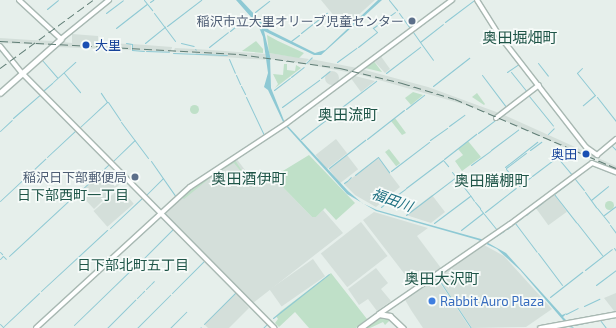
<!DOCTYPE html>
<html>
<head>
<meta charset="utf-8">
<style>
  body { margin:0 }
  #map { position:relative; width:616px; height:328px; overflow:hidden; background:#e6efeb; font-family:"Exo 2","Noto Sans JP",sans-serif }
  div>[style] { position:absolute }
  .built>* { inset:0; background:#d4dfda; transform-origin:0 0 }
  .round { border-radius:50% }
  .green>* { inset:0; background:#bfe0c8; transform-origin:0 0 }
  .water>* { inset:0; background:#8ec9d4 }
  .stream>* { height:1px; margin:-0.5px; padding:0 0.5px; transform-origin:0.5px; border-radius:0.5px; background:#8ec9d4 }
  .roads { filter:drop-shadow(1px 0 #a8b8b2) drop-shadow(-1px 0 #a8b8b2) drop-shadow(0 1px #a8b8b2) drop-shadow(0 -1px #a8b8b2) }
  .tertiary>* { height:4px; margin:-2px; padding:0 2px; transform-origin:2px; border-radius:2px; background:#fff }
  .secondary>* { height:4.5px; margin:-2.25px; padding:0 2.25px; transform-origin:2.25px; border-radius:2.25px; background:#fff }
  .rail>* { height:1px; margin-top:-0.5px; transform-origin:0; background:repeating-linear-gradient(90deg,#5f7d75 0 8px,transparent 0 12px) }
  .dots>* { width:11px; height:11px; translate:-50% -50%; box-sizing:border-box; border:2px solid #f7fbf9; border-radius:50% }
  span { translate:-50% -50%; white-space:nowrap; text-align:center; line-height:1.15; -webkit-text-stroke:3.5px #f7fbf9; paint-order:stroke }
  .service-label { font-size:13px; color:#4e5e75 }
  .right { translate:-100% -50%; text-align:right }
  .transit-label { font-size:13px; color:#164399 }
  .left { translate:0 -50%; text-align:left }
  .shop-label { font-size:13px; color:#366cbe }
  .neighbourhood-label { font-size:14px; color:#1f5548 }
  .water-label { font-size:14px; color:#1c6f80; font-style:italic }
  .quarter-label { font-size:15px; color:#1f5548 }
</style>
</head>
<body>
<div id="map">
  <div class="built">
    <i style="clip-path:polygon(321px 0,375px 0,344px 28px)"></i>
    <i style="clip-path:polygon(72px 34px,98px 36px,98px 43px,131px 44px,131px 50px,57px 47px,62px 42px,72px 43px)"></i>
    <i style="clip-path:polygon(0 38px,31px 40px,53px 41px,49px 45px,0 43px)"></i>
    <i style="clip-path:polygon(132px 44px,172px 47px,172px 48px,170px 52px,132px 50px)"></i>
    <i style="clip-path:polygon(175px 48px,195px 49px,198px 53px,173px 52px)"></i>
    <i style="left:196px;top:49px;width:70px;height:6px;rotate:4deg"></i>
    <i style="clip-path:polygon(269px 53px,309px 59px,304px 64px,270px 59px)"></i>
    <i style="clip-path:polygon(380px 55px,390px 69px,385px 73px,373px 60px)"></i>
    <i style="clip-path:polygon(311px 59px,357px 68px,358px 69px,352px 73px,306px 64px)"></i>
    <i style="clip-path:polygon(361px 69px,428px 87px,499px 113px,494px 116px,466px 105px,358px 74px)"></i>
    <i class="round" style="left:325px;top:71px;width:14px;height:14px"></i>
    <i style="clip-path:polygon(355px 76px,375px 81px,361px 92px,350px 77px)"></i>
    <i style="clip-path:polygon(504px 115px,595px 156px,594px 160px,511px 124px,501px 118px)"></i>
    <i style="left:336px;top:139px;width:18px;height:26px;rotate:52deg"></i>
    <i style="left:347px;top:155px;width:18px;height:23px;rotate:52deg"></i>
    <i style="clip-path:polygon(236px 158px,257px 186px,273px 177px,312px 217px,316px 217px,323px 210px,343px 233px,253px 303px,163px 213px,190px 188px)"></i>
    <i style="clip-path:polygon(378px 158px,400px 187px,376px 207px,355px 195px,344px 184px)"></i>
    <i style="clip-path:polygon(598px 158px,616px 166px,616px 170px,598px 162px)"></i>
    <i style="clip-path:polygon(101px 172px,108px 181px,114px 176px,121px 183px,94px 209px,79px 193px)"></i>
    <i style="left:120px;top:188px;width:21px;height:35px;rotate:49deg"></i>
    <i style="left:554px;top:194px;width:22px;height:23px;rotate:54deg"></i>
    <i style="clip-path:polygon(432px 195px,445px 212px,431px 223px,406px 215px)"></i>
    <i style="clip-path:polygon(374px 212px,428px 228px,417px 236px,441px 268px,413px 285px,363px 220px)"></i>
    <i style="left:361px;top:222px;width:43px;height:51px;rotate:52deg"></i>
    <i style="clip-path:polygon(484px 245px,504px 256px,552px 309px,526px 327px,472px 328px,437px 276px)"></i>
    <i style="left:313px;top:259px;width:21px;height:53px;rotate:55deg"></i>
    <i style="clip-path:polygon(376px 268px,388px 283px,381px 289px,391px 301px,377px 311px,368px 299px,359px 305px,348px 289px)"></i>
    <i style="clip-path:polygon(436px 277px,470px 328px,423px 328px,411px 310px,404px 298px)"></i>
    <i style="clip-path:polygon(236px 293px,249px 308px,229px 328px,208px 328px,204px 324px)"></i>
    <i style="clip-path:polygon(616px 293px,616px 312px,615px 312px,604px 298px)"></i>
  </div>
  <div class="green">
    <i style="clip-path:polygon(267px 35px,278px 41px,304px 53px,299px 58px,269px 53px)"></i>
    <i style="clip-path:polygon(256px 41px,263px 49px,263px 53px,242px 51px)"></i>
    <i style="clip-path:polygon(373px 60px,382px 72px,365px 68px)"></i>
    <i style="clip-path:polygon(284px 64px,287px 64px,287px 70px,295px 71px,296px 65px,301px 68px,275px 88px,278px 84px,273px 74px,283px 75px)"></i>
    <i style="clip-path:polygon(413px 92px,423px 95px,411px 105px,405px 98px)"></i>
    <i style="clip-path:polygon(477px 93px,485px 104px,484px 105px,472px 97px)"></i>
    <i class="round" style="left:189.5px;top:104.5px;width:9px;height:9px"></i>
    <i style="clip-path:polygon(395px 118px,406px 133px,402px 135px,391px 121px)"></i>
    <i style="clip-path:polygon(468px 141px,481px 157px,462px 171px,455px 161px,463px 155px,458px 149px)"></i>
    <i style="left:389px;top:149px;width:18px;height:5px;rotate:52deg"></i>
    <i style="clip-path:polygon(309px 155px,355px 203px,336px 220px,325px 208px,316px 217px,312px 217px,273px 177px)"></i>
    <i style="clip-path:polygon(235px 160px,244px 174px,248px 175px,255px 189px,234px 163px,215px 174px,184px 199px,182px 198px,192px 188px)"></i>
    <i class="round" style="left:604.5px;top:200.5px;width:9px;height:9px"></i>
    <i style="clip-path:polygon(331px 273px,367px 319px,356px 328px,309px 328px,295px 312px,279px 327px,275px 323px,278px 319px,276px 316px,281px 311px)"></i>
    <i style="clip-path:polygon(382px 317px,390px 320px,385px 325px,383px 322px,370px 328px,363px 328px,376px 318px)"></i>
  </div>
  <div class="water">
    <i style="clip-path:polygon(236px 0,241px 0,269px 30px,315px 53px,325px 50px,378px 0,382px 0,321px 55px,314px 55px,264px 31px,270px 56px,271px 88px,285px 123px,348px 191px,362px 203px,377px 210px,481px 239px,506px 253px,562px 315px,567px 313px,563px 317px,574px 328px,569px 327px,520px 270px,497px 249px,478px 240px,376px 211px,347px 194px,284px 124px,268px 90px,264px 87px,268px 73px,263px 37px,258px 25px)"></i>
  </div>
  <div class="stream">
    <i style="left:144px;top:0;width:13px;rotate:51deg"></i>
    <i style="left:389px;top:0;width:13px;rotate:51deg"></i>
    <i style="left:150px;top:2px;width:4px;rotate:-34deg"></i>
    <i style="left:47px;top:9px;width:14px;rotate:-39deg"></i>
    <i style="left:255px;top:12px;width:18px;rotate:-38deg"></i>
    <i style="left:106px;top:13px;width:21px;rotate:-37deg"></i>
    <i style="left:154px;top:13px;width:35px;rotate:53deg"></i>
    <i style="left:399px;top:13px;width:19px;rotate:54deg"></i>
    <i style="left:445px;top:22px;width:36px;rotate:-37deg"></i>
    <i style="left:167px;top:26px;width:43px;rotate:-37.4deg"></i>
    <i style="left:116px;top:28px;width:39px;rotate:-38deg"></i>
    <i style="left:230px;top:31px;width:22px;rotate:-39deg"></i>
    <i style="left:413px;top:32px;width:12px;rotate:55deg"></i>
    <i style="left:420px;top:42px;width:29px;rotate:-38deg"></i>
    <i style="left:301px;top:33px;width:33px;rotate:-38deg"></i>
    <i style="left:291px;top:41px;width:10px;rotate:-37deg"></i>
    <i style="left:420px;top:42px;width:22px;rotate:54deg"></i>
    <i style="left:126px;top:43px;width:6px;rotate:9deg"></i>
    <i style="left:132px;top:44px;width:6px;rotate:90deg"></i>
    <i style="left:132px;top:50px;width:12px;rotate:5deg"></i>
    <i style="left:145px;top:43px;width:26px;rotate:-39deg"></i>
    <i style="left:181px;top:43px;width:13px;rotate:13deg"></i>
    <i style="left:209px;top:47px;width:24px;rotate:-38deg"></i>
    <i style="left:358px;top:47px;width:24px;rotate:-38deg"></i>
    <i style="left:377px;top:32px;width:6px;rotate:-135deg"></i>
    <i style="left:373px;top:28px;width:27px;rotate:-36deg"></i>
    <i style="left:195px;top:49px;width:1px;rotate:45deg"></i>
    <i style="left:146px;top:51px;width:23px;rotate:2deg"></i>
    <i style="left:173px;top:53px;width:54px;rotate:2.1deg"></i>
    <i style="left:229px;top:59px;width:15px;rotate:67deg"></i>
    <i style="left:42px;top:60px;width:23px;rotate:49deg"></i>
    <i style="left:337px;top:62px;width:24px;rotate:-36deg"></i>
    <i style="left:306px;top:63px;width:8px;rotate:-45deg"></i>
    <i style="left:538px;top:63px;width:16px;rotate:52deg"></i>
    <i style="left:582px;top:68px;width:7px;rotate:135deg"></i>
    <i style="left:577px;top:73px;width:28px;rotate:51deg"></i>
    <i style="left:595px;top:95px;width:16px;rotate:140deg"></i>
    <i style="left:507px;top:72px;width:14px;rotate:-34deg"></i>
    <i style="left:511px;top:72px;width:26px;rotate:51deg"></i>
    <i style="left:64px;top:73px;width:25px;rotate:50deg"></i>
    <i style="left:386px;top:73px;width:43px;rotate:-37.4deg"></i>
    <i style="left:236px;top:75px;width:10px;rotate:66deg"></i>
    <i style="left:482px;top:75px;width:39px;rotate:53deg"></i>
    <i style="left:291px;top:77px;width:16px;rotate:-38deg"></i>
    <i style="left:321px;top:78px;width:11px;rotate:-38deg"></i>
    <i style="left:53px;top:82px;width:30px;rotate:-42deg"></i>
    <i style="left:241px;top:86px;width:9px;rotate:63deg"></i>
    <i style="left:433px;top:86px;width:46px;rotate:-37.9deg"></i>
    <i style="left:44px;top:90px;width:11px;rotate:-41deg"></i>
    <i style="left:274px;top:90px;width:20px;rotate:-37deg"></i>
    <i style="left:529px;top:96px;width:38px;rotate:51deg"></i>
    <i style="left:246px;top:97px;width:42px;rotate:64.7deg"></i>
    <i style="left:264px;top:135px;width:9px;rotate:-32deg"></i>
    <i style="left:597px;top:97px;width:31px;rotate:52deg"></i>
    <i style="left:108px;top:102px;width:22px;rotate:56deg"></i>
    <i style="left:282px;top:107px;width:46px;rotate:-36.1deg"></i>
    <i style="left:342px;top:107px;width:43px;rotate:-37.4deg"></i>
    <i style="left:406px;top:109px;width:23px;rotate:-38deg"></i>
    <i style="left:13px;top:118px;width:35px;rotate:-41deg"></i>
    <i style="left:121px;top:122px;width:45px;rotate:53.1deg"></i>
    <i style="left:449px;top:126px;width:19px;rotate:-36deg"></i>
    <i style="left:80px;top:127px;width:37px;rotate:-43deg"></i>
    <i style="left:107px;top:102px;width:11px;rotate:-124deg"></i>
    <i style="left:274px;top:129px;width:9px;rotate:-36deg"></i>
    <i style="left:0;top:131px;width:16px;rotate:-43deg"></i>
    <i style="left:478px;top:133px;width:21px;rotate:-37deg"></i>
    <i style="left:548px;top:134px;width:8px;rotate:-45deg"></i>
    <i style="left:301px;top:139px;width:49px;rotate:-37.6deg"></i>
    <i style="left:367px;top:139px;width:47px;rotate:-38.1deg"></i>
    <i style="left:430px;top:140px;width:21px;rotate:-35deg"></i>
    <i style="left:612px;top:146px;width:6px;rotate:45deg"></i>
    <i style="left:491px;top:150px;width:34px;rotate:-37deg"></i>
    <i style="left:530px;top:150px;width:14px;rotate:-36deg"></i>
    <i style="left:47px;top:157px;width:38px;rotate:-43deg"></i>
    <i style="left:557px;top:157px;width:23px;rotate:50deg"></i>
    <i style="left:444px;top:159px;width:41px;rotate:-38deg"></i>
    <i style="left:113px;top:161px;width:30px;rotate:-44deg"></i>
    <i style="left:151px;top:161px;width:44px;rotate:55.2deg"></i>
    <i style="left:471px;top:165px;width:24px;rotate:-36deg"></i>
    <i style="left:505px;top:167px;width:41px;rotate:-38deg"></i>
    <i style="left:329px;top:168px;width:46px;rotate:-37.9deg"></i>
    <i style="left:506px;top:168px;width:25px;rotate:-37deg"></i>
    <i style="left:506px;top:169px;width:21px;rotate:51deg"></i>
    <i style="left:391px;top:171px;width:48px;rotate:-37.3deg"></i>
    <i style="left:452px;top:172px;width:28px;rotate:52deg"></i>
    <i style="left:355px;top:175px;width:29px;rotate:-38deg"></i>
    <i style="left:378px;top:157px;width:19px;rotate:54deg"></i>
    <i style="left:532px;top:176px;width:40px;rotate:-37deg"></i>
    <i style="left:564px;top:152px;width:4px;rotate:-153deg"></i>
    <i style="left:575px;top:179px;width:14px;rotate:51deg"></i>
    <i style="left:348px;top:180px;width:4px;rotate:-45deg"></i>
    <i style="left:344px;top:183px;width:4px;rotate:-34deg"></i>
    <i style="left:519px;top:186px;width:15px;rotate:-37deg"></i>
    <i style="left:406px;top:188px;width:46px;rotate:-37.1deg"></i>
    <i style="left:443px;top:160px;width:8px;rotate:50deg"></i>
    <i style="left:79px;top:192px;width:41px;rotate:-43deg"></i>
    <i style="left:585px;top:192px;width:19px;rotate:54deg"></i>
    <i style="left:554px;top:194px;width:36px;rotate:52deg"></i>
    <i style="left:554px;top:194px;width:21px;rotate:-37deg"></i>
    <i style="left:146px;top:195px;width:24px;rotate:-45deg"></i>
    <i style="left:470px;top:195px;width:7px;rotate:56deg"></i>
    <i style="left:390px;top:200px;width:19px;rotate:-36deg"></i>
    <i style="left:545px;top:200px;width:10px;rotate:-37deg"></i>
    <i style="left:591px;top:200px;width:22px;rotate:-39deg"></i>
    <i style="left:0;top:201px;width:62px;rotate:-43deg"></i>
    <i style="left:475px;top:202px;width:8px;rotate:50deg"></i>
    <i style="left:381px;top:207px;width:6px;rotate:-39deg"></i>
    <i style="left:535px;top:208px;width:10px;rotate:-37deg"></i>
    <i style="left:597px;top:208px;width:19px;rotate:51deg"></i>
    <i style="left:480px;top:209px;width:27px;rotate:51deg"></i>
    <i style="left:485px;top:212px;width:39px;rotate:-38deg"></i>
    <i style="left:406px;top:215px;width:63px;rotate:-37.2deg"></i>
    <i style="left:526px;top:215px;width:9px;rotate:-41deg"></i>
    <i style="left:604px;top:215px;width:15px;rotate:-37deg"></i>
    <i style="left:434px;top:223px;width:45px;rotate:-36.9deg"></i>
    <i style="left:515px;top:223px;width:36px;rotate:53deg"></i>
    <i style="left:577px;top:223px;width:41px;rotate:52deg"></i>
    <i style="left:610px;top:225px;width:10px;rotate:53deg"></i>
    <i style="left:110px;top:228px;width:44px;rotate:-43.2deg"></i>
    <i style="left:507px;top:229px;width:20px;rotate:-37deg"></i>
    <i style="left:461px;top:230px;width:28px;rotate:-38deg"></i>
    <i style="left:491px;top:239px;width:15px;rotate:-32deg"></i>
    <i style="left:614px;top:248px;width:4px;rotate:56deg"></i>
    <i style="left:0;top:252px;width:3px;rotate:45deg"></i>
    <i style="left:538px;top:253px;width:40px;rotate:53deg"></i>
    <i style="left:9px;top:256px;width:91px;rotate:-42.8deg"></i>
    <i style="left:0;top:259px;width:4px;rotate:-45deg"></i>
    <i style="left:3px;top:256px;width:4px;rotate:45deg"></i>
    <i style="left:141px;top:261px;width:45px;rotate:-45deg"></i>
    <i style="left:585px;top:270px;width:34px;rotate:-38deg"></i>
    <i style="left:437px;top:277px;width:61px;rotate:56.3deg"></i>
    <i style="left:151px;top:284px;width:4px;rotate:-45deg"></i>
    <i style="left:596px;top:285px;width:25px;rotate:-37deg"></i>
    <i style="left:146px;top:289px;width:6px;rotate:-45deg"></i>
    <i style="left:41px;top:291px;width:90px;rotate:-42.7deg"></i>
    <i style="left:142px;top:293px;width:3px;rotate:-45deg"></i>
    <i style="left:172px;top:293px;width:45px;rotate:-45deg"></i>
    <i style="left:550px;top:297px;width:41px;rotate:-38deg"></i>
    <i style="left:137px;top:298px;width:6px;rotate:-45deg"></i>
    <i style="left:584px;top:306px;width:17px;rotate:-25deg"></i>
    <i style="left:566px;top:314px;width:13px;rotate:-27deg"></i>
    <i style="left:273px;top:318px;width:71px;rotate:-38.2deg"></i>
    <i style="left:600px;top:320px;width:10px;rotate:53deg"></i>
    <i style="left:0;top:324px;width:6px;rotate:45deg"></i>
    <i style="left:204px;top:324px;width:44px;rotate:-45deg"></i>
    <i style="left:74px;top:325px;width:89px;rotate:-44.1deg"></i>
    <i style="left:575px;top:325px;width:28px;rotate:-13deg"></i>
    <i style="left:4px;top:326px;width:48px;rotate:-43.3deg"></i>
    <i style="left:71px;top:328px;width:1px"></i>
    <i style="left:107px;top:328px;width:40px;rotate:-45deg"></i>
    <i style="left:137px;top:328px;width:47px;rotate:-45deg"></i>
    <i style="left:170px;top:328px;width:23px;rotate:-45deg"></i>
    <i style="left:200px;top:328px;width:1px;rotate:-45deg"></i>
    <i style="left:263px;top:328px;width:6px;rotate:-45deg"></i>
  </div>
  <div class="roads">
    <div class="tertiary">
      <i style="left:19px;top:0;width:57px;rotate:42.9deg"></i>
      <i style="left:61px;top:39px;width:62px;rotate:-39.1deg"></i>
      <i style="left:477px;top:0;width:41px;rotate:57.8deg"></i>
      <i style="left:499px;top:35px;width:142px;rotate:52.2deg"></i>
      <i style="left:586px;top:147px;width:14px;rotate:36deg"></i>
      <i style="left:597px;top:155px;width:25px;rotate:-40deg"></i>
      <i style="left:0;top:46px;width:35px;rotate:51deg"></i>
      <i style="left:22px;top:73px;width:359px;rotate:45.3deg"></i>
      <i style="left:496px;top:118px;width:54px;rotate:-37.5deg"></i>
      <i style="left:379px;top:314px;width:159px;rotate:-34.5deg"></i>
      <i style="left:510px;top:224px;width:102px;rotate:-36.6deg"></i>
      <i style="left:592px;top:163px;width:26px;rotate:21deg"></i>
      <i style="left:36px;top:328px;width:209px;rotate:-42.5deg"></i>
      <i style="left:190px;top:187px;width:116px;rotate:-33.4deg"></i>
      <i style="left:287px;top:123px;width:206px;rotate:-36.7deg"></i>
    </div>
    <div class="secondary">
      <i style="left:0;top:93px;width:81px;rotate:-41.5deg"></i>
      <i style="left:360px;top:328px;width:24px;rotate:-36deg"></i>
      <i style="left:379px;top:314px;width:11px;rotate:10deg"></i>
      <i style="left:390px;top:316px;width:18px;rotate:43deg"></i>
      <i style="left:540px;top:328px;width:77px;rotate:-10.4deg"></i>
    </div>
  </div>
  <div class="rail">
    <i style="left:0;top:41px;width:239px;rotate:3.1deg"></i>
    <i style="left:239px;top:54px;width:102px;rotate:7.9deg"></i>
    <i style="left:340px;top:68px;width:64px;rotate:13.6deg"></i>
    <i style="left:402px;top:83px;width:55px;rotate:16.8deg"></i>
    <i style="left:455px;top:99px;width:175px;rotate:23.2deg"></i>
    <i style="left:0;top:68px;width:115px;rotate:-36.2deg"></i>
  </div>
  <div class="dots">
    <i style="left:412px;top:21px;background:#5c6f8a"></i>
    <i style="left:86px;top:45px;background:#1a4fb4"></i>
    <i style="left:586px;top:154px;background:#1a4fb4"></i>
    <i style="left:135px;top:177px;background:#5c6f8a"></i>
    <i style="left:432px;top:301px;background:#3f7fe0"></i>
  </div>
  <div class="service-label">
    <span class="right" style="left:404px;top:21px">稲沢市立大里オリーブ児童センター</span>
    <span class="right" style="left:127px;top:177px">稲沢日下部郵便局</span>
  </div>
  <div class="transit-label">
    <span class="left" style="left:95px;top:45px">大里</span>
    <span class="right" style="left:577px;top:154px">奥田</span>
  </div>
  <div class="shop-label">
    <span class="left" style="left:440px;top:301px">Rabbit Auro Plaza</span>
  </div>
  <div class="neighbourhood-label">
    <span style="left:73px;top:195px">日下部西町一丁目</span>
    <span style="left:133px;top:265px">日下部北町五丁目</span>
  </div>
  <div class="water-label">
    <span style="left:392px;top:200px;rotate:20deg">福田川</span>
  </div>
  <div class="quarter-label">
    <span style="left:520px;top:38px">奥田堀畑町</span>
    <span style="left:348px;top:115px">奥田流町</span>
    <span style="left:249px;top:179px">奥田酒伊町</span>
    <span style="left:492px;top:181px">奥田膳棚町</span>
    <span style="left:442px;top:279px">奥田大沢町</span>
  </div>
</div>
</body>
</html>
